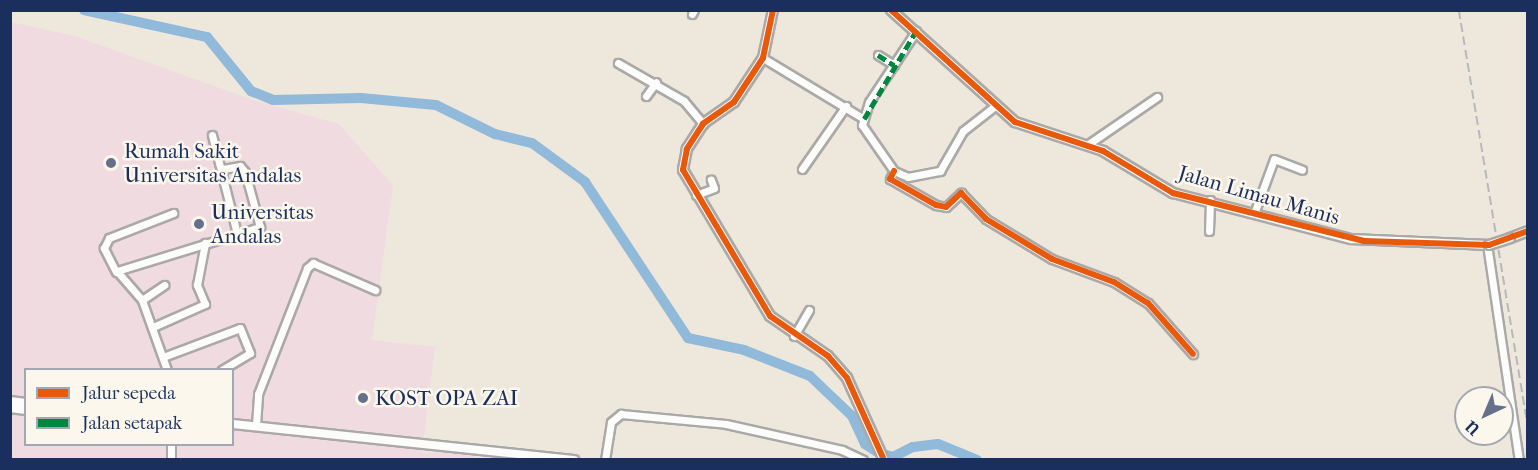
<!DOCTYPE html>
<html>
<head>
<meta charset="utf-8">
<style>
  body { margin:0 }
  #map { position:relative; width:1538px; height:470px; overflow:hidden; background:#eee8dc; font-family:"IM FELL French Canon",serif }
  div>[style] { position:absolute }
  .built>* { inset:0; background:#f0dbe0 }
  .river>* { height:10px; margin:-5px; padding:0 5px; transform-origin:5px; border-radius:5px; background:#90b9da }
  .roads { filter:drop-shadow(2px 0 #aaa9a8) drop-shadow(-2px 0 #aaa9a8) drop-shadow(0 2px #aaa9a8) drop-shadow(0 -2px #aaa9a8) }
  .minor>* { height:7px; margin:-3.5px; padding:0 3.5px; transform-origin:3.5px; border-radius:3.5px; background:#fcfcfa }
  .tertiary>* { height:8px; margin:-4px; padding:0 4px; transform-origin:4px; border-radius:4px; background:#fcfcfa }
  .rail>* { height:1.5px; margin-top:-0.75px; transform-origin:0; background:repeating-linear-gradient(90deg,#b7b8bc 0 9px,transparent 0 13.5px) }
  .bridges { filter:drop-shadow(2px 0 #aaa9a8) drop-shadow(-2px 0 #aaa9a8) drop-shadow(0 2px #aaa9a8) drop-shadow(0 -2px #aaa9a8) }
  .tertiary-bridge>* { height:8px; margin:-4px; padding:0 4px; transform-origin:4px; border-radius:4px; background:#fcfcfa }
  .quiet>* { height:4.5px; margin-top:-2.25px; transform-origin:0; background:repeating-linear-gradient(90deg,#00873e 0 9px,transparent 0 13.5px) }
  .cycleway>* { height:6px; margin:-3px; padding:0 3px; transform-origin:3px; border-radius:3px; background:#e8590c }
  .dots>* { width:16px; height:16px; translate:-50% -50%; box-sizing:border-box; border:3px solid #fbf7ec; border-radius:50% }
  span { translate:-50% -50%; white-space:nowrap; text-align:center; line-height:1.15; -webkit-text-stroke:5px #fbf7ec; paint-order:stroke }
  .poi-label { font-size:21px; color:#1b2f5e }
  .left { translate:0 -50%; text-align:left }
  .street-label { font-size:21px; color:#1b2f5e }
  .frame { position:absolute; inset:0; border:12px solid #1b2f5e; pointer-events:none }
  .legend { position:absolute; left:24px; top:368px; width:210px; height:78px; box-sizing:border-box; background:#fbf7ec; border:2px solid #a1a7b3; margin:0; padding:8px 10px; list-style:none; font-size:18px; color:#1b2f5e }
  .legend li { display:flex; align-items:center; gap:12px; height:30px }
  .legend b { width:30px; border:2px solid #a1a7b3 }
  .north { position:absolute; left:1454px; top:386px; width:60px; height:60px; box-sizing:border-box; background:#fbf7ec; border:2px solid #a1a7b3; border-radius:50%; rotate:224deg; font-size:16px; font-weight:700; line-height:24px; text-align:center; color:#1b2f5e }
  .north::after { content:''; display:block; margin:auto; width:21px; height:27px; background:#65708a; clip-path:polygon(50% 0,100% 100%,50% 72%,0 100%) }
</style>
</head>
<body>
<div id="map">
  <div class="built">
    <i style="clip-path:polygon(evenodd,11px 22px,75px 36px,253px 100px,339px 124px,393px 185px,372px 340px,435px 347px,422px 453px,475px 451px,474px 459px,11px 459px,11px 22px,26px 370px,232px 370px,232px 444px,26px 444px,26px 370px)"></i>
  </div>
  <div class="river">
    <i style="left:84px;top:10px;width:126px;rotate:12.4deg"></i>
    <i style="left:207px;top:37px;width:70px;rotate:50.8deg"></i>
    <i style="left:251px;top:91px;width:24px;rotate:22deg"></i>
    <i style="left:273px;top:100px;width:88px;rotate:-1.3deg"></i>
    <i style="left:361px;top:98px;width:75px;rotate:5.3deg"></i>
    <i style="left:436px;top:105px;width:66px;rotate:26.2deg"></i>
    <i style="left:495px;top:134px;width:38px;rotate:14deg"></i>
    <i style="left:532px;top:143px;width:66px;rotate:36.3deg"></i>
    <i style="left:585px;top:182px;width:187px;rotate:56.6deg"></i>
    <i style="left:688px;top:338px;width:57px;rotate:12.1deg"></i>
    <i style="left:744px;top:350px;width:71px;rotate:21.5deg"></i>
    <i style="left:810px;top:376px;width:58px;rotate:43.6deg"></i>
    <i style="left:852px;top:416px;width:31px;rotate:65deg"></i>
    <i style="left:865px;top:444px;width:17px;rotate:33deg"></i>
    <i style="left:879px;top:453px;width:15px;rotate:16deg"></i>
    <i style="left:893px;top:457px;width:22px;rotate:-27deg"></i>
    <i style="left:913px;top:447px;width:25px;rotate:-7deg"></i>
    <i style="left:938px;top:444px;width:42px;rotate:22.3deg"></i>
  </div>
  <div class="roads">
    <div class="minor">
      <i style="left:692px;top:14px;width:4px;rotate:-63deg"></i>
      <i style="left:916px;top:31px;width:85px;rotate:123.5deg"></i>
      <i style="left:869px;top:102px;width:24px;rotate:107deg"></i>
      <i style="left:862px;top:125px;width:56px;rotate:55.2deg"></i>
      <i style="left:894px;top:171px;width:15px;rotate:23deg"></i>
      <i style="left:908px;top:177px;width:33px;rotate:-11deg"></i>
      <i style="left:940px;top:171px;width:46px;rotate:-60.1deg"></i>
      <i style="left:963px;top:131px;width:41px;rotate:-38deg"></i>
      <i style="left:878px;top:55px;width:19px;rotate:32deg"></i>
      <i style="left:763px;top:58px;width:118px;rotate:31.1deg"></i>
      <i style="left:618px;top:63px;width:76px;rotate:29.9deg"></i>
      <i style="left:684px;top:101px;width:30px;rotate:50deg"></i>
      <i style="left:646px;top:96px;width:17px;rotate:-54deg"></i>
      <i style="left:212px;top:135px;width:102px;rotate:75.8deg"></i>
      <i style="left:1087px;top:145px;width:85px;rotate:-34.4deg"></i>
      <i style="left:802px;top:169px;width:77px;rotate:-55.1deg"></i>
      <i style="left:894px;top:171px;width:9px;rotate:117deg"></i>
      <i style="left:890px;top:179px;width:53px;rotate:29.5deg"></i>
      <i style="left:936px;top:205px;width:10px;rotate:11deg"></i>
      <i style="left:946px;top:207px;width:21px;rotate:-43deg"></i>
      <i style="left:961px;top:193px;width:36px;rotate:46deg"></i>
      <i style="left:986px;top:219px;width:77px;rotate:31.2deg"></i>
      <i style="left:1052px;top:259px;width:66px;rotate:20.4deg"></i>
      <i style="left:1114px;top:282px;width:40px;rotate:32deg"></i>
      <i style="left:1148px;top:303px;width:68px;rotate:48.6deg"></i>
      <i style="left:696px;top:195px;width:19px;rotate:-21deg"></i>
      <i style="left:714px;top:188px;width:9px;rotate:-111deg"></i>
      <i style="left:1255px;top:211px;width:55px;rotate:-69.9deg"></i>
      <i style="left:1274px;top:159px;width:30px;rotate:21deg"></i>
      <i style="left:1209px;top:231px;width:31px;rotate:-88deg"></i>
      <i style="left:1487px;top:244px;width:218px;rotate:81.6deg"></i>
      <i style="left:116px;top:272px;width:27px;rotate:-117deg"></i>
      <i style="left:104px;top:248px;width:11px;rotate:-63deg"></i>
      <i style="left:109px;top:238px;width:69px;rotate:-21.3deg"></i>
      <i style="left:142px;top:300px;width:27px;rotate:-34deg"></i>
      <i style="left:153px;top:327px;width:57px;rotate:-23.9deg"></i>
      <i style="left:205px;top:304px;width:21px;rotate:-113deg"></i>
      <i style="left:197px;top:285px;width:43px;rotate:-79.2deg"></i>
      <i style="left:794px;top:336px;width:30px;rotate:-60deg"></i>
      <i style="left:163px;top:357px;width:82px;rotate:-20.6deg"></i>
      <i style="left:240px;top:328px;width:27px;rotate:68deg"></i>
      <i style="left:250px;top:353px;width:33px;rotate:149deg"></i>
      <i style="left:167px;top:370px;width:74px;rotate:-109.7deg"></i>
      <i style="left:142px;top:300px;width:38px;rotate:-131deg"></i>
      <i style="left:117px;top:271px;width:150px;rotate:-17.1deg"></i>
      <i style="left:260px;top:227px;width:57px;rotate:-105.3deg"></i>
      <i style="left:245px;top:172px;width:8px;rotate:-130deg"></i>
      <i style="left:240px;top:166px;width:17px;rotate:170deg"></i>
      <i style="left:256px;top:425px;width:31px;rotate:-86deg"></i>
      <i style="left:258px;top:394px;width:135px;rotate:-68.7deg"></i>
      <i style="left:307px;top:268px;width:8px;rotate:-40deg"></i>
      <i style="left:313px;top:263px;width:68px;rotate:23.5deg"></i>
      <i style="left:171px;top:460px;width:16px;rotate:-90deg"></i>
      <i style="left:605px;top:460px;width:38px;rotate:-81deg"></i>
      <i style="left:611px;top:422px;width:13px;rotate:-39deg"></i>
      <i style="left:621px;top:414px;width:105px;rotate:5.4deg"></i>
      <i style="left:726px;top:424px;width:119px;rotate:12.6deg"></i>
      <i style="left:842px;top:450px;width:23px;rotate:25deg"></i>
    </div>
    <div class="tertiary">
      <i style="left:773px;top:10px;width:49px;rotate:101.8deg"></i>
      <i style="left:763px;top:58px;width:53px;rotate:123.4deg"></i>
      <i style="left:734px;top:102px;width:38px;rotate:145deg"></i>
      <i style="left:703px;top:124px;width:30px;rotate:123deg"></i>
      <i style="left:687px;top:149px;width:21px;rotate:101deg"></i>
      <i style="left:683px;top:170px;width:170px;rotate:59.2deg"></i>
      <i style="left:770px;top:316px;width:70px;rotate:34.6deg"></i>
      <i style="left:828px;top:356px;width:29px;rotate:49deg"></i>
      <i style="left:847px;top:378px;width:90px;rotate:65.7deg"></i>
      <i style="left:891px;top:10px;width:167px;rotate:42.1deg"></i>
      <i style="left:1015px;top:122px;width:93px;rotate:18.2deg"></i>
      <i style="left:1103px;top:151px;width:82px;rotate:31deg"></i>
      <i style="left:1173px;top:193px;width:184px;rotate:14.5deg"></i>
      <i style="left:1351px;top:239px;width:138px;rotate:2.5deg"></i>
      <i style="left:1510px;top:238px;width:19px;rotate:-21deg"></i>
      <i style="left:10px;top:401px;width:16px;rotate:7deg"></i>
      <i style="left:10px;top:408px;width:16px;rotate:7deg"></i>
      <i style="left:232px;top:424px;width:344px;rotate:6deg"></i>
    </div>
  </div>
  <div class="rail">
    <i style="left:1459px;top:10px;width:423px;rotate:80.6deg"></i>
  </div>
  <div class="bridges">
    <div class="tertiary-bridge">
      <i style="left:1489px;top:245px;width:22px;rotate:-18deg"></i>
    </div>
  </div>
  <div class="quiet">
    <i style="left:878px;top:55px;width:19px;rotate:32deg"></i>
    <i style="left:864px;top:119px;width:102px;rotate:-59.4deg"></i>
  </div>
  <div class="cycleway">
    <i style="left:773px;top:10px;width:49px;rotate:101.8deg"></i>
    <i style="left:763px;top:58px;width:53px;rotate:123.4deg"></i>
    <i style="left:734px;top:102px;width:38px;rotate:145deg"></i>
    <i style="left:703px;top:124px;width:30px;rotate:123deg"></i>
    <i style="left:687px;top:149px;width:21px;rotate:101deg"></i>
    <i style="left:683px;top:170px;width:170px;rotate:59.2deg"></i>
    <i style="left:770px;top:316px;width:70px;rotate:34.6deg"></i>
    <i style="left:828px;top:356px;width:29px;rotate:49deg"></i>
    <i style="left:847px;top:378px;width:90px;rotate:65.7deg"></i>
    <i style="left:891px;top:10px;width:167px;rotate:42.1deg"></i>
    <i style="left:1015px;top:122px;width:93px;rotate:18.2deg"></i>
    <i style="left:1103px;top:151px;width:82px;rotate:31deg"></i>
    <i style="left:1173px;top:193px;width:197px;rotate:14.1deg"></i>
    <i style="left:1364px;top:241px;width:125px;rotate:1.8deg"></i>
    <i style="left:1489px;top:245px;width:41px;rotate:-19.7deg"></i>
    <i style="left:894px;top:171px;width:9px;rotate:117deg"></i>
    <i style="left:890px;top:179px;width:53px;rotate:29.5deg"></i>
    <i style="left:936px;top:205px;width:10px;rotate:11deg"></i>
    <i style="left:946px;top:207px;width:21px;rotate:-43deg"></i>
    <i style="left:961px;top:193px;width:36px;rotate:46deg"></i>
    <i style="left:986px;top:219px;width:77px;rotate:31.2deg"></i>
    <i style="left:1052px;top:259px;width:66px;rotate:20.4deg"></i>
    <i style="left:1114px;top:282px;width:40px;rotate:32deg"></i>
    <i style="left:1148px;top:303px;width:68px;rotate:48.6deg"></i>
  </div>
  <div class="dots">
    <i style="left:111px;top:163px;background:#65708a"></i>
    <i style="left:199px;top:224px;background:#65708a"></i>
    <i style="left:363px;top:398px;background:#65708a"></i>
  </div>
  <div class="poi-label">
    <span class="left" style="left:124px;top:163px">Rumah Sakit<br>Universitas Andalas</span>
    <span class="left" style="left:211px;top:224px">Universitas<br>Andalas</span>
    <span class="left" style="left:375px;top:398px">KOST OPA ZAI</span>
  </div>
  <div class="street-label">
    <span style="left:1259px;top:195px;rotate:16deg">Jalan Limau Manis</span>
  </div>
  <div class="frame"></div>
  <ul class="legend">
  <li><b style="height:8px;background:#e8590c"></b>Jalur sepeda</li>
  <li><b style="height:8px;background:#00873e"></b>Jalan setapak</li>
  </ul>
  <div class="north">U</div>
</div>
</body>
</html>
